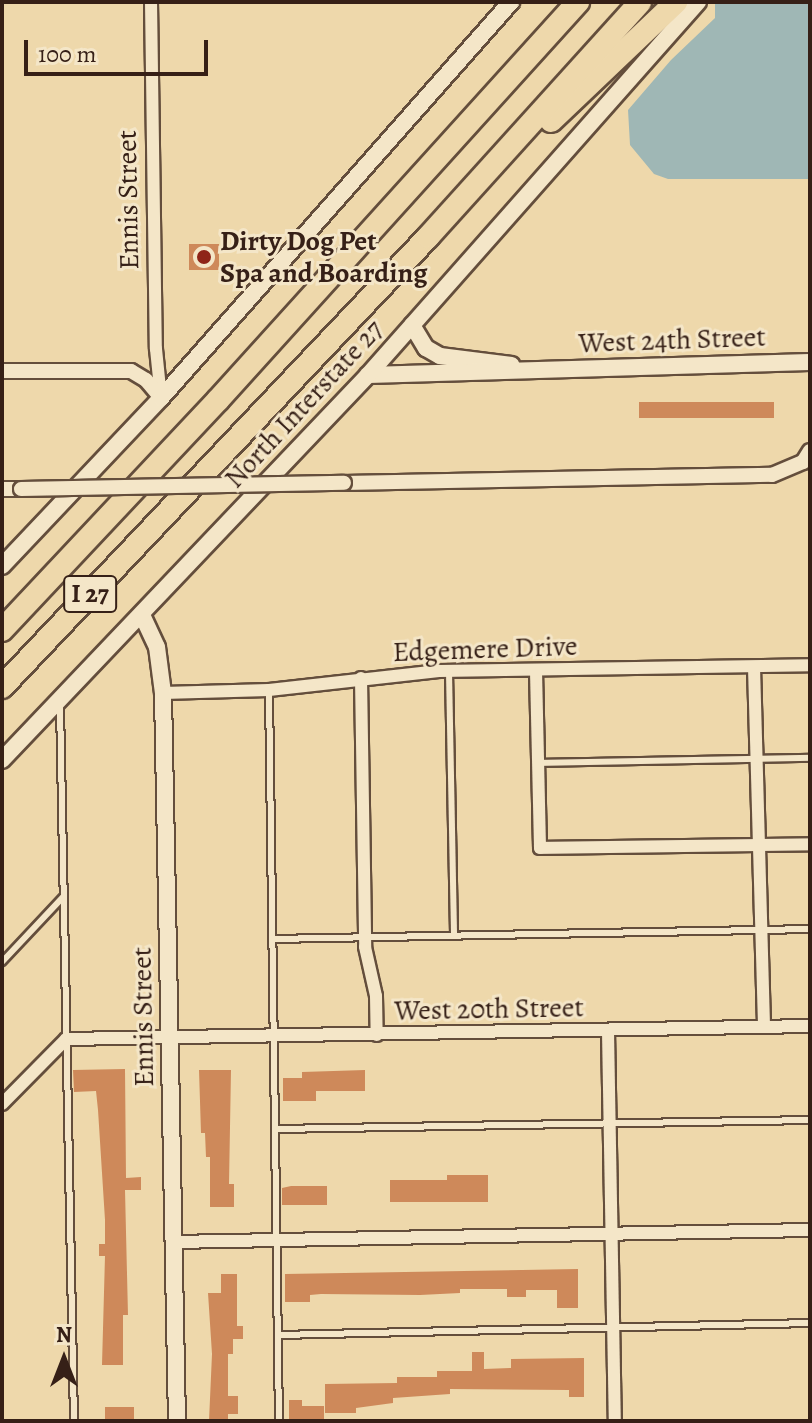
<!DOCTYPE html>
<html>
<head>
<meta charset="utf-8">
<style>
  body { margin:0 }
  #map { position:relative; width:812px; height:1423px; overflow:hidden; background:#eed8ab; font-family:Alegreya,serif }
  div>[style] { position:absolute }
  .water>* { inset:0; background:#9fb7b5 }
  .building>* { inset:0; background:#ce895a; transform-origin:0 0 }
  .roads { filter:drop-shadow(2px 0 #644e3c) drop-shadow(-2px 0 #644e3c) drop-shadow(0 2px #644e3c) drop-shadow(0 -2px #644e3c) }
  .service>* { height:6px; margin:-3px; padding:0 3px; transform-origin:3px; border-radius:3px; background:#f4e6c8 }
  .minor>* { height:12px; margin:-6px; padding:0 6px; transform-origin:6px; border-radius:6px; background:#f4e6c8 }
  .tertiary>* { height:14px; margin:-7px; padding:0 7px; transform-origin:7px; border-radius:7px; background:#f4e6c8 }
  .secondary>* { height:16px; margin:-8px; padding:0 8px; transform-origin:8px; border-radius:8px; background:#f4e6c8 }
  .motorway>* { height:22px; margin:-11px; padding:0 11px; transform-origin:11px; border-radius:11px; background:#eed8ab }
  .bridges { filter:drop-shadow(2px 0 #644e3c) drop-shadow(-2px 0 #644e3c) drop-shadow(0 2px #644e3c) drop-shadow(0 -2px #644e3c) }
  .tertiary-bridge>* { height:14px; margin:-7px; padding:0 7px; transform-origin:7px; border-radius:7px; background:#f4e6c8 }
  .dots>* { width:22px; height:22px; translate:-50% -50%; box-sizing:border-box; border:4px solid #f4e6c8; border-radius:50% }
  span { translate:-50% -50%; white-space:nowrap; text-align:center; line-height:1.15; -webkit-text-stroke:6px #f4e6c8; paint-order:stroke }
  .shield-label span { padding:2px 6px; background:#f4e6c8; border:2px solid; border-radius:6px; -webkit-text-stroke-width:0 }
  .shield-label { font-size:26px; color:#362017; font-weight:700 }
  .street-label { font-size:28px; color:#362017 }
  .poi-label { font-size:28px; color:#362017; font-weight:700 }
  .left { translate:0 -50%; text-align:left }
  .frame { position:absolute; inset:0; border:4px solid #362017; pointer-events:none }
  .north { position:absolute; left:24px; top:1319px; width:80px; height:80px; -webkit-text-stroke:6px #f4e6c8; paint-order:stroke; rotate:0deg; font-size:22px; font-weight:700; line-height:32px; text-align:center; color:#362017 }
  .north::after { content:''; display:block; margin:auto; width:28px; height:36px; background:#362017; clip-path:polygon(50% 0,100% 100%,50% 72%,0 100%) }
  .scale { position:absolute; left:24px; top:40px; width:184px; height:36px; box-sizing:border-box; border:4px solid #362017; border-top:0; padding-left:10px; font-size:24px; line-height:28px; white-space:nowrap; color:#362017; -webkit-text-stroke:6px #f4e6c8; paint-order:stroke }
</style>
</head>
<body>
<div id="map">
  <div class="water">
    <i style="clip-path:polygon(715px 2px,810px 2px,810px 179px,668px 179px,654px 174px,630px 145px,628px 110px,671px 60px,715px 18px)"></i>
  </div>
  <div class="building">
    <i style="left:189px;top:244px;width:30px;height:26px"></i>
    <i style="left:774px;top:402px;width:16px;height:135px;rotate:90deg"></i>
    <i style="clip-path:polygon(125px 1069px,126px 1178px,141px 1177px,141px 1190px,125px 1190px,128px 1315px,123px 1315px,123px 1365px,102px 1365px,105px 1256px,99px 1256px,99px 1244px,105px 1244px,105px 1220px,98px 1110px,96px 1091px,74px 1092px,73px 1070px)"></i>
    <i style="clip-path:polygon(199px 1070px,231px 1070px,229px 1184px,234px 1184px,234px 1207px,210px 1207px,210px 1157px,206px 1157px,205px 1133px,201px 1133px)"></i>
    <i style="clip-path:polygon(365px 1070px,365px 1091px,316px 1091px,316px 1101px,283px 1101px,283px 1078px,302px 1078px,302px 1072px)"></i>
    <i style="clip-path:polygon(447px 1175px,488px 1175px,488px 1202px,390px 1202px,390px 1180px,447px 1180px)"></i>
    <i style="clip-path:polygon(291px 1186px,327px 1186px,327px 1205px,282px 1205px,282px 1188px)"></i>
    <i style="clip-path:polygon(578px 1269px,578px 1308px,557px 1308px,557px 1290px,526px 1290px,526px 1297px,507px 1297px,507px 1289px,460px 1289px,460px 1293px,420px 1295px,321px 1294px,310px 1295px,310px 1302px,285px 1302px,285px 1274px)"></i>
    <i style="clip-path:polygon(221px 1274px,237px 1274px,237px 1326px,243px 1326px,243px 1339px,233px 1339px,233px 1354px,228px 1354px,228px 1396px,238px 1396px,238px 1414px,228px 1414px,228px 1421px,209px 1421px,212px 1354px,208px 1293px,221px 1293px)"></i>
    <i style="clip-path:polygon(472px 1352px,484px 1352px,484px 1369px,511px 1368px,511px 1359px,584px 1358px,584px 1397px,569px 1397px,569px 1390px,450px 1389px,450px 1394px,393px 1398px,393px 1403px,356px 1408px,356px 1413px,325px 1413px,325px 1384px,397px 1383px,397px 1377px,437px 1377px,437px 1371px,472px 1371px)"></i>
    <i style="clip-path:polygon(289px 1400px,302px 1400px,302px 1406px,324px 1406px,324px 1421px,289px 1421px)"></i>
    <i style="left:105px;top:1407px;width:29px;height:14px"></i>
  </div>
  <div class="roads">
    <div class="service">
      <i style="left:449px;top:672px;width:264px;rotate:88.9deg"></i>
      <i style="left:269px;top:690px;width:731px;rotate:89.22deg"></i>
      <i style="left:60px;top:705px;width:716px;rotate:88.88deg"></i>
      <i style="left:538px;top:763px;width:272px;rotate:-1.1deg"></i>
      <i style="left:272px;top:939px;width:538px;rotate:-1.06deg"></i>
      <i style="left:2px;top:962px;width:89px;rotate:-46.8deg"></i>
      <i style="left:275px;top:1129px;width:535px;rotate:-0.96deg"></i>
      <i style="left:278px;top:1335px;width:532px;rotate:-1.29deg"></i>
    </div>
    <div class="minor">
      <i style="left:151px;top:2px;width:347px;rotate:89.2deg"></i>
      <i style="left:156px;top:349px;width:49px;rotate:84.2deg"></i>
      <i style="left:754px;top:667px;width:360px;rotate:88.4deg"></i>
      <i style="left:536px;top:671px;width:177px;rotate:88.7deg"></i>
      <i style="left:540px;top:848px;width:270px;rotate:-0.8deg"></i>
      <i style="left:361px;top:678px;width:269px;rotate:89.1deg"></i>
      <i style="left:365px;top:947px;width:50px;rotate:77.3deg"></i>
      <i style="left:376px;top:996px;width:39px;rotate:89deg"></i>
      <i style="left:163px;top:693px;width:106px;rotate:-1.6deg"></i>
      <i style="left:269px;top:690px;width:171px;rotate:-6.4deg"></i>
      <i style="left:439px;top:671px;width:371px;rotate:-0.9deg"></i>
      <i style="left:608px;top:1031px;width:390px;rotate:89deg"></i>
      <i style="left:2px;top:1104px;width:91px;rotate:-45.4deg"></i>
      <i style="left:66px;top:1039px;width:744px;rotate:-1deg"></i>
      <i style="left:173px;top:1242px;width:637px;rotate:-1.08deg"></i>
    </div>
    <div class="tertiary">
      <i style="left:2px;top:371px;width:129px"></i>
      <i style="left:131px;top:371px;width:17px;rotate:31deg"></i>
      <i style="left:146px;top:380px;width:23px;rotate:50deg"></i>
      <i style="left:344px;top:483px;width:428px;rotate:-1.1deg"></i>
      <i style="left:772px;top:475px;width:34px;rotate:-23deg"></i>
      <i style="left:803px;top:462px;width:13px;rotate:-58deg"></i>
      <i style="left:2px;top:489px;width:19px"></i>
    </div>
    <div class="secondary">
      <i style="left:412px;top:325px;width:27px;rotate:59deg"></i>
      <i style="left:426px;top:348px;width:16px;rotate:30deg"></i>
      <i style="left:440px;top:356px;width:72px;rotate:7.2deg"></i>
      <i style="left:368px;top:375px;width:442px;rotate:-1.7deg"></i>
      <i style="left:2px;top:566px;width:231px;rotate:-46.6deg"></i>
      <i style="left:161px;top:398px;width:529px;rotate:-48.53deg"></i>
      <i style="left:142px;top:615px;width:35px;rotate:65deg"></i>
      <i style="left:157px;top:647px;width:46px;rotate:82.6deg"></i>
      <i style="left:163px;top:693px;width:728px;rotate:88.9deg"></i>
      <i style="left:2px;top:760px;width:531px;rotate:-46.45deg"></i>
      <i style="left:368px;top:375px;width:498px;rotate:-48.5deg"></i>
    </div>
    <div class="motorway">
      <i style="left:551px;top:121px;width:173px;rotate:-43.6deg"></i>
      <i style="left:2px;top:630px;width:316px;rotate:-46.8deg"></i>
      <i style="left:218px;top:400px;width:537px;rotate:-47.87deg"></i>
      <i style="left:2px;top:687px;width:620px;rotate:-46.57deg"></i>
      <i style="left:428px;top:237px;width:316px;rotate:-47.9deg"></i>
    </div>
  </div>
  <div class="bridges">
    <div class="tertiary-bridge">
      <i style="left:21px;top:489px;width:323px;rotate:-1.1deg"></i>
    </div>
  </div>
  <div class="dots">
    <i style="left:204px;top:257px;background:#8f2418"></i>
  </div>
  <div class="shield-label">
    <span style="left:90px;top:594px">I 27</span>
  </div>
  <div class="street-label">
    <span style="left:128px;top:200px;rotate:-91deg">Ennis Street</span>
    <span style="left:672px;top:340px;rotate:-2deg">West 24th Street</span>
    <span style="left:304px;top:404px;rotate:-47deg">North Interstate 27</span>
    <span style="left:485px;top:649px;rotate:-2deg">Edgemere Drive</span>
    <span style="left:489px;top:1009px;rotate:-1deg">West 20th Street</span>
    <span style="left:143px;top:1017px;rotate:-91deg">Ennis Street</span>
  </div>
  <div class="poi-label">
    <span class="left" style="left:220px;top:257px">Dirty Dog Pet<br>Spa and Boarding</span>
  </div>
  <div class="frame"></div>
  <div class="north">N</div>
  <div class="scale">100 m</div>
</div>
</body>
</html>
